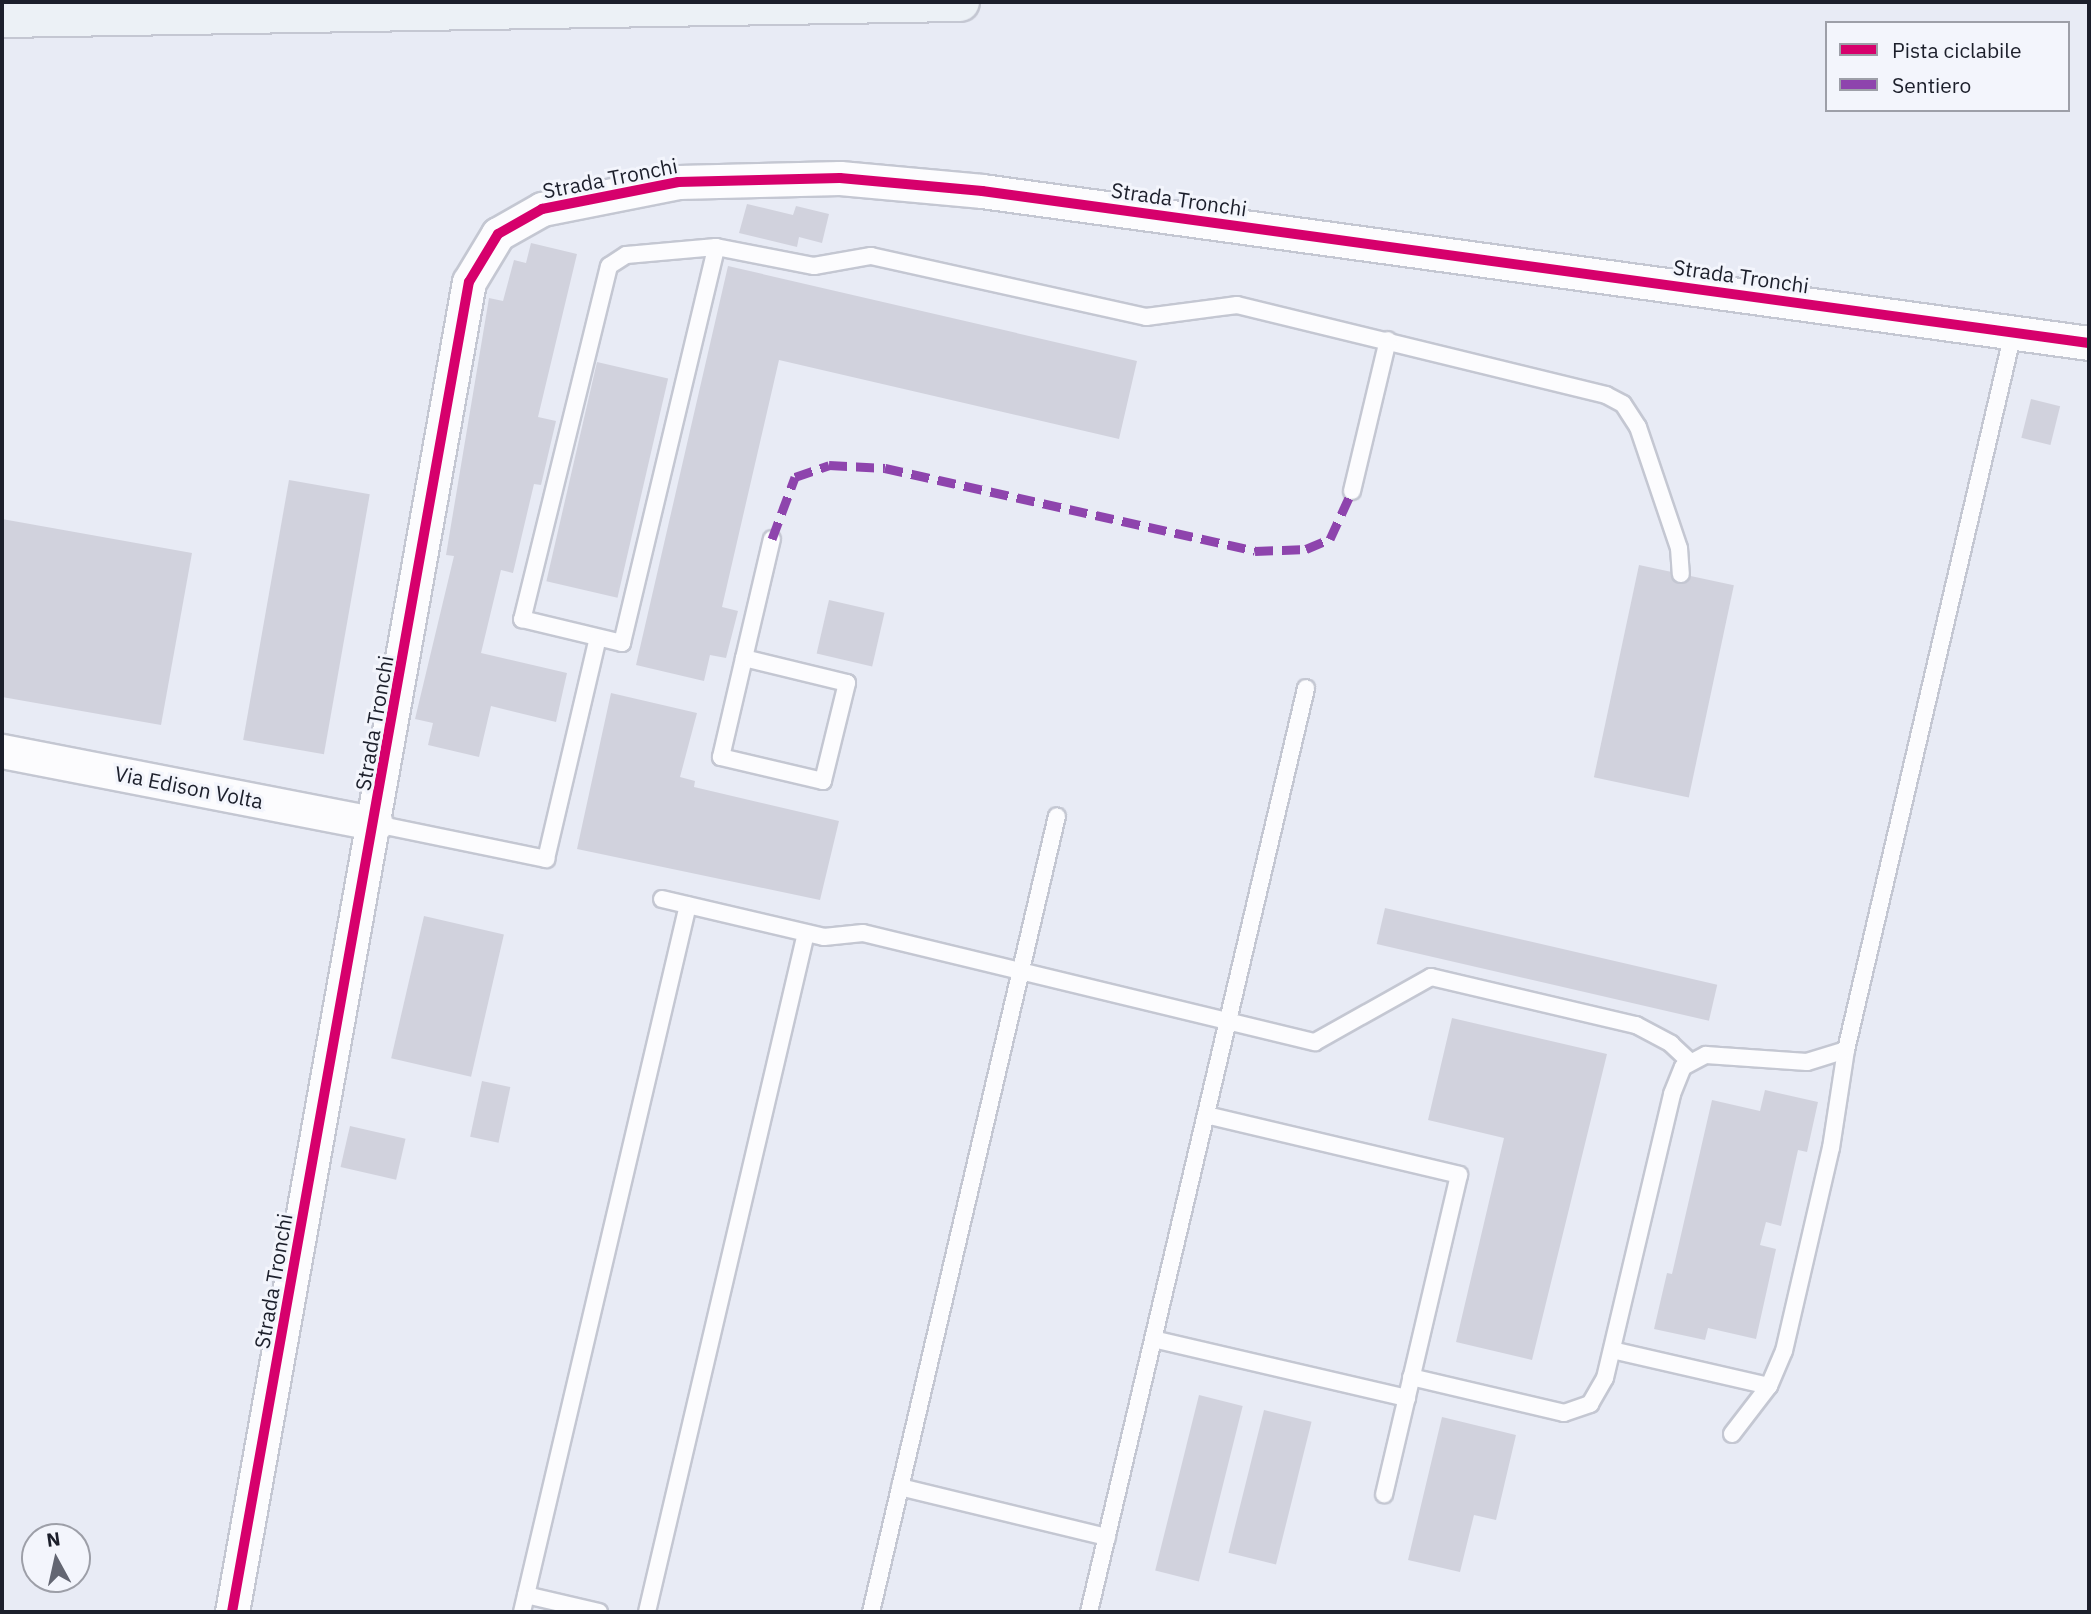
<!DOCTYPE html>
<html>
<head>
<meta charset="utf-8">
<style>
  body { margin:0 }
  #map { position:relative; width:2091px; height:1614px; overflow:hidden; background:#e8ebf5; font-family:"IBM Plex Sans",sans-serif }
  div>[style] { position:absolute }
  .building>* { inset:0; background:#d1d2dd; transform-origin:0 0 }
  .roads { filter:drop-shadow(2px 0 #c4c7d2) drop-shadow(-2px 0 #c4c7d2) drop-shadow(0 2px #c4c7d2) drop-shadow(0 -2px #c4c7d2) }
  .service>* { height:16px; margin:-8px; padding:0 8px; transform-origin:8px; border-radius:8px; background:#fcfcfe }
  .minor>* { height:33px; margin:-16.5px; padding:0 16.5px; transform-origin:16.5px; border-radius:16.5px; background:#fcfcfe }
  .trunk>* { height:38px; margin:-19px; padding:0 19px; transform-origin:19px; border-radius:19px; background:#ecf1f6 }
  .quiet>* { height:9px; margin-top:-4.5px; transform-origin:0; background:repeating-linear-gradient(90deg,#8e44ad 0 18px,transparent 0 27px) }
  .cycleway>* { height:10px; margin:-5px; padding:0 5px; transform-origin:5px; border-radius:5px; background:#d6006c }
  span { translate:-50% -50%; white-space:nowrap; text-align:center; line-height:1.15; -webkit-text-stroke:6px #f3f5fc; paint-order:stroke }
  .street-label { font-size:21px; color:#1c1f2b }
  .frame { position:absolute; inset:0; border:4px solid #1c1f2b; pointer-events:none }
  .legend { position:absolute; left:1825px; top:21px; width:245px; height:91px; box-sizing:border-box; background:#f3f5fc; border:2px solid #9d9fa8; margin:0; padding:9px 12px; list-style:none; font-size:21px; color:#1c1f2b }
  .legend li { display:flex; align-items:center; gap:14px; height:35px }
  .legend b { width:35px; border:2px solid #9d9fa8 }
  .north { position:absolute; left:21px; top:1523px; width:70px; height:70px; box-sizing:border-box; background:#f3f5fc; border:2px solid #9d9fa8; border-radius:50%; rotate:352deg; font-size:19px; font-weight:700; line-height:28px; text-align:center; color:#1c1f2b }
  .north::after { content:''; display:block; margin:auto; width:24px; height:32px; background:#636672; clip-path:polygon(50% 0,100% 100%,50% 72%,0 100%) }
</style>
</head>
<body>
<div id="map">
  <div class="building">
    <i style="clip-path:polygon(747px 204px,793px 215px,796px 206px,829px 214px,822px 243px,799px 237px,797px 247px,739px 233px)"></i>
    <i style="clip-path:polygon(531px 243px,577px 254px,538px 417px,556px 421px,541px 485px,534px 484px,513px 573px,501px 570px,481px 653px,567px 673px,556px 722px,491px 706px,479px 757px,428px 745px,433px 723px,415px 719px,454px 556px,446px 555px,489px 298px,503px 301px,514px 260px,526px 263px)"></i>
    <i style="clip-path:polygon(728px 266px,1137px 361px,1119px 439px,779px 360px,722px 607px,738px 611px,726px 658px,710px 655px,704px 681px,636px 665px)"></i>
    <i style="left:597px;top:362px;width:73px;height:225px;rotate:13deg"></i>
    <i style="left:2031px;top:399px;width:30px;height:40px;rotate:14deg"></i>
    <i style="left:289px;top:480px;width:82px;height:264px;rotate:10deg"></i>
    <i style="clip-path:polygon(2px 519px,192px 553px,161px 725px,2px 697px)"></i>
    <i style="left:1639px;top:565px;width:97px;height:217px;rotate:12deg"></i>
    <i style="left:829px;top:600px;width:57px;height:55px;rotate:13deg"></i>
    <i style="clip-path:polygon(611px 693px,697px 713px,680px 777px,695px 781px,694px 787px,839px 821px,820px 900px,577px 849px)"></i>
    <i style="left:1385px;top:908px;width:341px;height:37px;rotate:13deg"></i>
    <i style="left:424px;top:916px;width:82px;height:146px;rotate:13deg"></i>
    <i style="clip-path:polygon(1452px 1018px,1607px 1054px,1532px 1360px,1456px 1342px,1504px 1138px,1428px 1120px)"></i>
    <i style="left:482px;top:1081px;width:29px;height:57px;rotate:12deg"></i>
    <i style="clip-path:polygon(1765px 1090px,1818px 1102px,1807px 1152px,1798px 1150px,1781px 1226px,1766px 1222px,1760px 1245px,1776px 1249px,1756px 1339px,1708px 1328px,1705px 1340px,1654px 1329px,1667px 1273px,1672px 1274px,1712px 1100px,1760px 1111px)"></i>
    <i style="left:350px;top:1126px;width:57px;height:42px;rotate:13deg"></i>
    <i style="left:1199px;top:1395px;width:45px;height:181px;rotate:14deg"></i>
    <i style="left:1264px;top:1410px;width:49px;height:147px;rotate:14deg"></i>
    <i style="clip-path:polygon(1442px 1417px,1516px 1435px,1496px 1520px,1474px 1515px,1460px 1572px,1408px 1560px)"></i>
  </div>
  <div class="roads">
    <div class="service">
      <i style="left:716px;top:247px;width:90px;rotate:174.9deg"></i>
      <i style="left:626px;top:255px;width:20px;rotate:147deg"></i>
      <i style="left:609px;top:266px;width:364px;rotate:103.8deg"></i>
      <i style="left:522px;top:619px;width:103px;rotate:13.5deg"></i>
      <i style="left:622px;top:643px;width:407px;rotate:-76.6deg"></i>
      <i style="left:716px;top:247px;width:100px;rotate:11deg"></i>
      <i style="left:814px;top:266px;width:58px;rotate:-10deg"></i>
      <i style="left:871px;top:256px;width:282px;rotate:12.5deg"></i>
      <i style="left:1146px;top:317px;width:92px;rotate:-7.5deg"></i>
      <i style="left:1237px;top:305px;width:380px;rotate:13.7deg"></i>
      <i style="left:1606px;top:395px;width:19px;rotate:28deg"></i>
      <i style="left:1623px;top:404px;width:27px;rotate:57deg"></i>
      <i style="left:1638px;top:427px;width:128px;rotate:71.3deg"></i>
      <i style="left:1679px;top:548px;width:26px;rotate:86deg"></i>
      <i style="left:1352px;top:491px;width:155px;rotate:-76.6deg"></i>
      <i style="left:744px;top:658px;width:106px;rotate:13.6deg"></i>
      <i style="left:847px;top:683px;width:101px;rotate:103.8deg"></i>
      <i style="left:823px;top:781px;width:105px;rotate:-166.8deg"></i>
      <i style="left:721px;top:757px;width:102px;rotate:-76.9deg"></i>
      <i style="left:744px;top:658px;width:122px;rotate:-76.8deg"></i>
      <i style="left:376px;top:824px;width:174px;rotate:11.6deg"></i>
      <i style="left:546px;top:859px;width:227px;rotate:-76.8deg"></i>
      <i style="left:662px;top:899px;width:166px;rotate:13.2deg"></i>
      <i style="left:824px;top:937px;width:39px;rotate:-6deg"></i>
      <i style="left:863px;top:933px;width:465px;rotate:13.6deg"></i>
      <i style="left:1315px;top:1042px;width:133px;rotate:-29.3deg"></i>
      <i style="left:1431px;top:977px;width:211px;rotate:13.2deg"></i>
      <i style="left:1636px;top:1025px;width:40px;rotate:28deg"></i>
      <i style="left:1671px;top:1044px;width:25px;rotate:43deg"></i>
      <i style="left:1206px;top:1115px;width:260px;rotate:13.3deg"></i>
      <i style="left:1459px;top:1175px;width:328px;rotate:103.2deg"></i>
      <i style="left:1153px;top:1339px;width:261px;rotate:13.1deg"></i>
      <i style="left:1612px;top:1350px;width:161px;rotate:12.9deg"></i>
      <i style="left:1411px;top:1377px;width:157px;rotate:13.2deg"></i>
      <i style="left:1564px;top:1413px;width:28px;rotate:-19deg"></i>
      <i style="left:1590px;top:1404px;width:30px;rotate:-60deg"></i>
      <i style="left:1605px;top:1378px;width:292px;rotate:-76.7deg"></i>
      <i style="left:1672px;top:1094px;width:29px;rotate:-68deg"></i>
      <i style="left:1683px;top:1067px;width:26px;rotate:-28deg"></i>
      <i style="left:1706px;top:1055px;width:101px;rotate:4deg"></i>
      <i style="left:1807px;top:1062px;width:41px;rotate:-17.1deg"></i>
      <i style="left:1732px;top:1434px;width:61px;rotate:-52.4deg"></i>
      <i style="left:1769px;top:1386px;width:38px;rotate:-67deg"></i>
      <i style="left:1784px;top:1351px;width:208px;rotate:-77deg"></i>
      <i style="left:1831px;top:1148px;width:99px;rotate:-81.3deg"></i>
      <i style="left:1846px;top:1050px;width:736px;rotate:-76.89deg"></i>
      <i style="left:900px;top:1487px;width:213px;rotate:13.6deg"></i>
      <i style="left:526px;top:1595px;width:75px;rotate:13.1deg"></i>
      <i style="left:522px;top:1612px;width:726px;rotate:-76.79deg"></i>
      <i style="left:647px;top:1612px;width:697px;rotate:-76.82deg"></i>
      <i style="left:871px;top:1612px;width:817px;rotate:-76.85deg"></i>
      <i style="left:1089px;top:1612px;width:949px;rotate:-76.78deg"></i>
    </div>
    <div class="minor">
      <i style="left:2px;top:751px;width:381px;rotate:11deg"></i>
      <i style="left:232px;top:1612px;width:1351px;rotate:-79.9deg"></i>
      <i style="left:469px;top:282px;width:56px;rotate:-58.9deg"></i>
      <i style="left:498px;top:234px;width:51px;rotate:-29.6deg"></i>
      <i style="left:542px;top:209px;width:139px;rotate:-11.2deg"></i>
      <i style="left:678px;top:182px;width:162px;rotate:-1.4deg"></i>
      <i style="left:840px;top:178px;width:143px;rotate:5.2deg"></i>
      <i style="left:982px;top:191px;width:1117px;rotate:7.82deg"></i>
    </div>
    <div class="trunk">
      <i style="left:2px;top:18px;width:958px;rotate:-0.96deg"></i>
    </div>
  </div>
  <div class="quiet">
    <i style="left:772px;top:539px;width:66px;rotate:-69.6deg"></i>
    <i style="left:795px;top:477px;width:36px;rotate:-19deg"></i>
    <i style="left:829px;top:465px;width:56px;rotate:3.1deg"></i>
    <i style="left:885px;top:468px;width:379px;rotate:12.6deg"></i>
    <i style="left:1255px;top:551px;width:51px;rotate:-2.2deg"></i>
    <i style="left:1306px;top:549px;width:26px;rotate:-23deg"></i>
    <i style="left:1330px;top:539px;width:53px;rotate:-65.4deg"></i>
  </div>
  <div class="cycleway">
    <i style="left:232px;top:1612px;width:1351px;rotate:-79.9deg"></i>
    <i style="left:469px;top:282px;width:56px;rotate:-58.9deg"></i>
    <i style="left:498px;top:234px;width:51px;rotate:-29.6deg"></i>
    <i style="left:542px;top:209px;width:139px;rotate:-11.2deg"></i>
    <i style="left:678px;top:182px;width:162px;rotate:-1.4deg"></i>
    <i style="left:840px;top:178px;width:143px;rotate:5.2deg"></i>
    <i style="left:982px;top:191px;width:1117px;rotate:7.82deg"></i>
  </div>
  <div class="street-label">
    <span style="left:610px;top:178px;rotate:-11deg">Strada Tronchi</span>
    <span style="left:1179px;top:199px;rotate:8deg">Strada Tronchi</span>
    <span style="left:1741px;top:276px;rotate:8deg">Strada Tronchi</span>
    <span style="left:374px;top:723px;rotate:-80deg">Strada Tronchi</span>
    <span style="left:189px;top:787px;rotate:11deg">Via Edison Volta</span>
    <span style="left:273px;top:1281px;rotate:-80deg">Strada Tronchi</span>
  </div>
  <div class="frame"></div>
  <ul class="legend">
  <li><b style="height:9px;background:#d6006c"></b>Pista ciclabile</li>
  <li><b style="height:9px;background:#8e44ad"></b>Sentiero</li>
  </ul>
  <div class="north">N</div>
</div>
</body>
</html>
